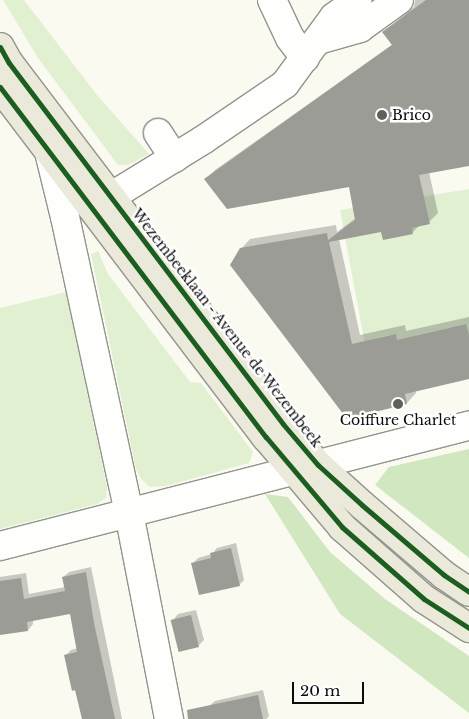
<!DOCTYPE html>
<html>
<head>
<meta charset="utf-8">
<style>
  body { margin:0 }
  #map { position:relative; width:469px; height:719px; overflow:hidden; background:#fafaf0; font-family:"Libre Baskerville",serif }
  div>[style] { position:absolute }
  .green>* { inset:0; background:#e0f0d1 }
  .forest>* { inset:0; background:#d0e7bf }
  .shadow>* { inset:0; background:#0003 }
  .building>* { inset:0; background:#9c9c96; transform-origin:0 0 }
  .roads { filter:drop-shadow(1px 0 #93938f) drop-shadow(-1px 0 #93938f) drop-shadow(0 1px #93938f) drop-shadow(0 -1px #93938f) }
  .minor>* { height:28px; margin:-14px; padding:0 14px; transform-origin:14px; border-radius:14px; background:#fefefd }
  .major>* { height:28px; margin:-14px; padding:0 14px; transform-origin:14px; border-radius:14px; background:#ebe9d9 }
  .cycleway>* { height:5px; margin:-2.5px; padding:0 2.5px; transform-origin:2.5px; border-radius:2.5px; background:#1b5e20 }
  .dots>* { width:14px; height:14px; translate:-50% -50%; box-sizing:border-box; border:2px solid #fff; border-radius:50% }
  span { translate:-50% -50%; white-space:nowrap; text-align:center; line-height:1.15; -webkit-text-stroke:5px #fff; paint-order:stroke }
  .poi-label { font-size:14px; color:#0c0c0c }
  .left { translate:0 -50%; text-align:left }
  .street-label { font-size:14px; color:#0c0c0c }
  .scale { position:absolute; left:292px; top:682px; width:72px; height:22px; box-sizing:border-box; border:2px solid #0c0c0c; border-top:0; padding-left:6px; font-size:15px; line-height:18px; white-space:nowrap; color:#0c0c0c; -webkit-text-stroke:4px #fff; paint-order:stroke }
</style>
</head>
<body>
<div id="map">
  <div class="green">
    <i style="clip-path:polygon(3px 0,24px 0,97px 95px,149px 154px,128px 165px,118px 165px,38px 58px)"></i>
    <i style="clip-path:polygon(469px 189px,469px 335px,466px 324px,416px 335px,404px 369px,396px 334px,379px 337px,381px 351px,368px 361px,340px 210px)"></i>
    <i style="clip-path:polygon(98px 251px,108px 274px,190px 382px,201px 383px,253px 452px,249px 463px,166px 486px,150px 487px,141px 479px,136px 469px,91px 254px)"></i>
    <i style="clip-path:polygon(66px 292px,107px 487px,106px 498px,97px 504px,0 529px,0 308px)"></i>
    <i style="clip-path:polygon(360px 519px,469px 604px,469px 615px,433px 591px,354px 525px)"></i>
  </div>
  <div class="forest">
    <i style="clip-path:polygon(469px 449px,469px 558px,375px 485px,389px 467px)"></i>
    <i style="clip-path:polygon(265px 494px,288px 497px,330px 552px,385px 599px,469px 656px,469px 713px,340px 614px)"></i>
  </div>
  <div class="shadow">
    <i style="clip-path:polygon(415px 0,469px 0,469px 165px,429px 172px,438px 213px,429px 222px,421px 224px,413px 232px,382px 230px,339px 239px,360px 335px,405px 325px,406px 331px,469px 317px,469px 378px,415px 390px,416px 393px,407px 403px,241px 249px,250px 239px,336px 225px,337px 232px,356px 218px,350px 186px,206px 179px,215px 170px,393px 44px,384px 32px,414px 7px)"></i>
    <i style="clip-path:polygon(236px 543px,244px 580px,239px 585px,193px 563px,198px 558px,212px 554px,217px 548px)"></i>
    <i style="clip-path:polygon(91px 567px,122px 719px,83px 719px,66px 655px,71px 650px,78px 648px,71px 612px,33px 620px,33px 624px,28px 630px,0 634px,0 577px,26px 573px,29px 594px,65px 587px,63px 577px,69px 572px)"></i>
    <i style="clip-path:polygon(196px 610px,204px 640px,198px 646px,173px 620px,178px 614px)"></i>
    <i style="clip-path:polygon(263px 690px,269px 716px,266px 719px,212px 719px,209px 706px,215px 701px)"></i>
  </div>
  <div class="building">
    <i style="clip-path:polygon(426px 0,469px 0,469px 166px,419px 175px,430px 224px,412px 228px,413px 234px,383px 240px,381px 232px,329px 242px,352px 344px,396px 334px,397px 340px,466px 324px,469px 335px,469px 379px,405px 394px,407px 404px,347px 419px,230px 265px,240px 248px,327px 233px,328px 240px,355px 220px,349px 187px,227px 209px,204px 179px,392px 45px,382px 32px)"></i>
    <i style="clip-path:polygon(231px 548px,240px 586px,199px 595px,191px 563px,211px 558px,210px 553px)"></i>
    <i style="clip-path:polygon(86px 572px,94px 623px,115px 719px,82px 719px,75px 690px,72px 691px,64px 655px,77px 652px,70px 614px,27px 622px,28px 631px,0 635px,0 581px,21px 578px,24px 599px,65px 591px,62px 577px)"></i>
    <i style="left:191px;top:615px;width:33px;height:21px;rotate:76deg"></i>
    <i style="clip-path:polygon(258px 695px,263px 719px,188px 719px,187px 710px)"></i>
  </div>
  <div class="roads">
    <div class="minor">
      <i style="left:272px;top:0;width:42px;rotate:64.7deg"></i>
      <i style="left:290px;top:38px;width:25px;rotate:53deg"></i>
      <i style="left:318px;top:40px;width:44px;rotate:-15.9deg"></i>
      <i style="left:360px;top:28px;width:48px;rotate:-35.7deg"></i>
      <i style="left:158px;top:133px;width:30px;rotate:57deg"></i>
      <i style="left:49px;top:152px;width:67px;rotate:76.2deg"></i>
      <i style="left:65px;top:217px;width:303px;rotate:77.8deg"></i>
      <i style="left:129px;top:513px;width:210px;rotate:79deg"></i>
      <i style="left:112px;top:196px;width:107px;rotate:-31.6deg"></i>
      <i style="left:203px;top:140px;width:99px;rotate:-34.3deg"></i>
      <i style="left:285px;top:84px;width:83px;rotate:-53.8deg"></i>
      <i style="left:334px;top:17px;width:29px;rotate:-36deg"></i>
      <i style="left:0;top:546px;width:484px;rotate:-14.4deg"></i>
    </div>
    <div class="major">
      <i style="left:0;top:47px;width:18px;rotate:61deg"></i>
      <i style="left:9px;top:63px;width:453px;rotate:52.8deg"></i>
      <i style="left:283px;top:424px;width:54px;rotate:49.5deg"></i>
      <i style="left:318px;top:465px;width:59px;rotate:42.3deg"></i>
      <i style="left:362px;top:505px;width:108px;rotate:40.5deg"></i>
      <i style="left:444px;top:575px;width:30px;rotate:34deg"></i>
      <i style="left:0;top:87px;width:440px;rotate:52.8deg"></i>
      <i style="left:266px;top:437px;width:118px;rotate:49.8deg"></i>
      <i style="left:342px;top:527px;width:109px;rotate:41.3deg"></i>
      <i style="left:424px;top:599px;width:54px;rotate:32.8deg"></i>
    </div>
  </div>
  <div class="cycleway">
    <i style="left:0;top:47px;width:18px;rotate:61deg"></i>
    <i style="left:9px;top:63px;width:453px;rotate:52.8deg"></i>
    <i style="left:283px;top:424px;width:54px;rotate:49.5deg"></i>
    <i style="left:318px;top:465px;width:59px;rotate:42.3deg"></i>
    <i style="left:362px;top:505px;width:108px;rotate:40.5deg"></i>
    <i style="left:444px;top:575px;width:30px;rotate:34deg"></i>
    <i style="left:0;top:87px;width:440px;rotate:52.8deg"></i>
    <i style="left:266px;top:437px;width:118px;rotate:49.8deg"></i>
    <i style="left:342px;top:527px;width:109px;rotate:41.3deg"></i>
    <i style="left:424px;top:599px;width:54px;rotate:32.8deg"></i>
  </div>
  <div class="dots">
    <i style="left:382px;top:115px;background:#5f5f5c"></i>
    <i style="left:398px;top:404px;background:#5f5f5c"></i>
  </div>
  <div class="poi-label">
    <span class="left" style="left:392px;top:115px">Brico</span>
    <span style="left:398px;top:420px">Coiffure Charlet</span>
  </div>
  <div class="street-label">
    <span style="left:227px;top:328px;rotate:52deg">Wezembeeklaan - Avenue de Wezembeek</span>
  </div>
  <div class="scale">20 m</div>
</div>
</body>
</html>
